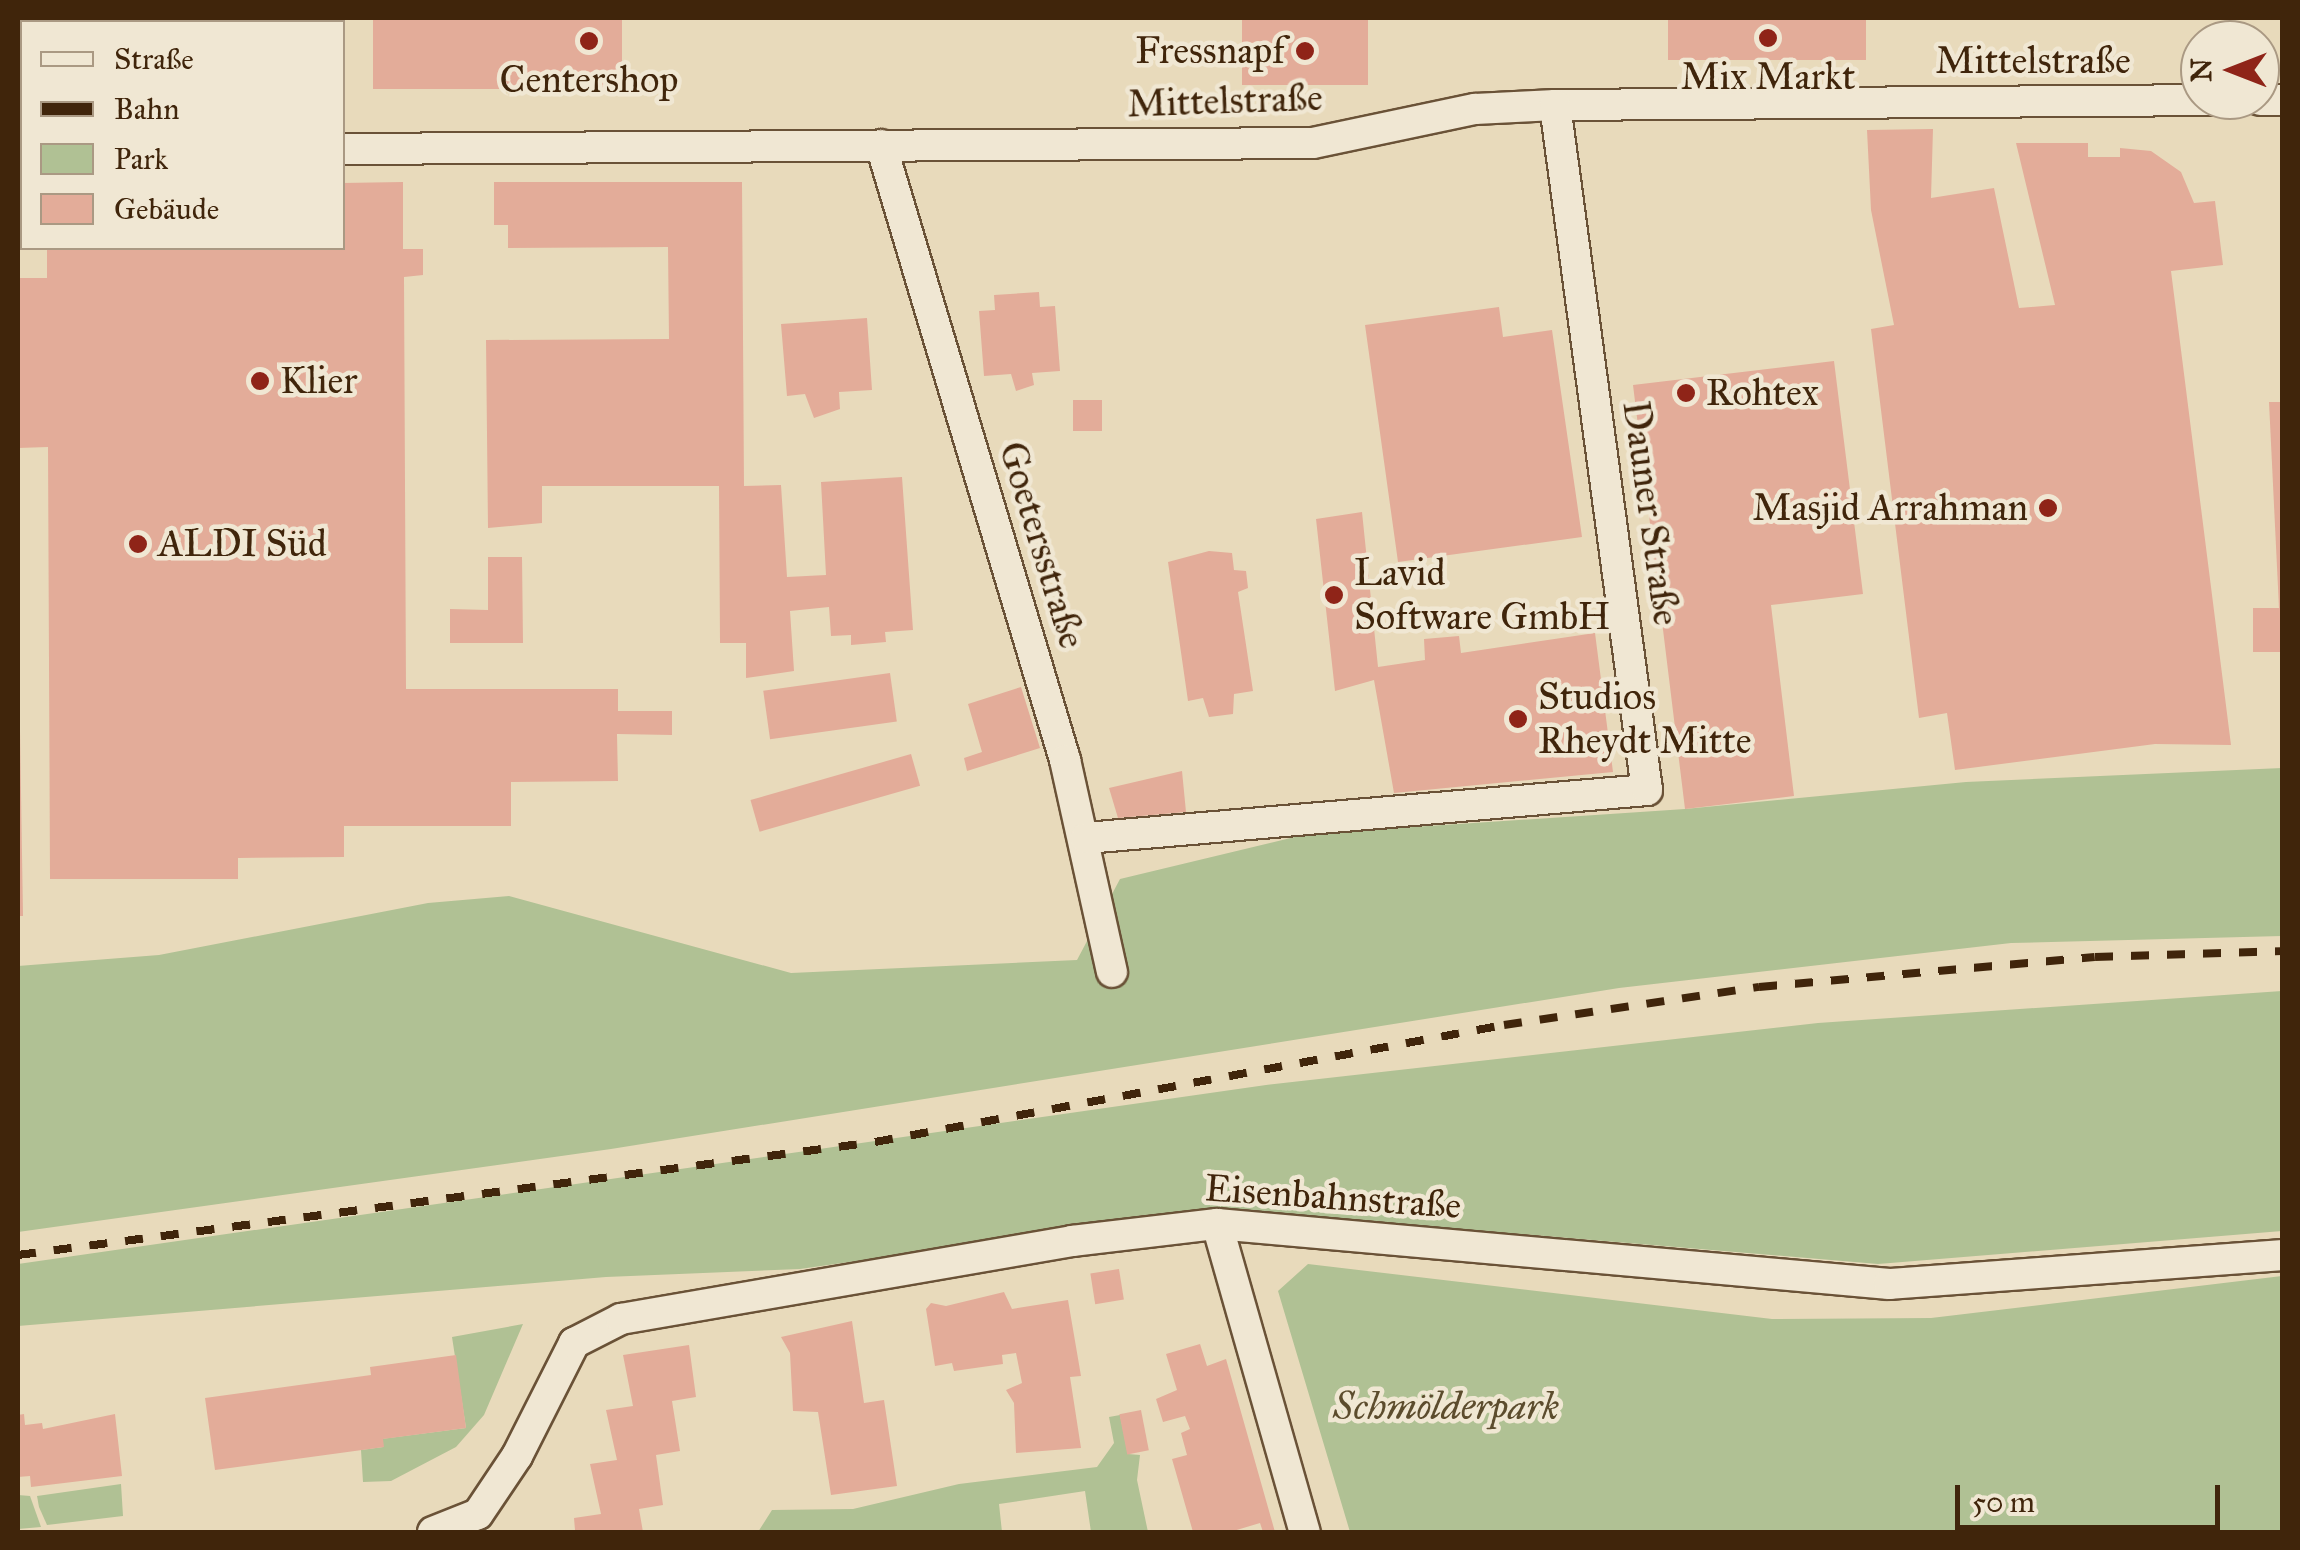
<!DOCTYPE html>
<html>
<head>
<meta charset="utf-8">
<style>
  body { margin:0 }
  #map { position:relative; width:2300px; height:1550px; overflow:hidden; background:#e8dabb; font-family:"IM FELL Great Primer",serif }
  div>[style] { position:absolute }
  .green>* { inset:0; background:#b0c194 }
  .building>* { inset:0; background:#e3ac99; transform-origin:0 0 }
  .roads { filter:drop-shadow(2px 0 #6a5237) drop-shadow(-2px 0 #6a5237) drop-shadow(0 2px #6a5237) drop-shadow(0 -2px #6a5237) }
  .street>* { height:30px; margin:-15px; padding:0 15px; transform-origin:15px; border-radius:15px; background:#f0e7d3 }
  .rail>* { height:8px; margin-top:-4px; transform-origin:0; background:repeating-linear-gradient(90deg,#40250b 0 18px,transparent 0 36px) }
  .dots>* { width:28px; height:28px; translate:-50% -50%; box-sizing:border-box; border:5px solid #f0e7d3; border-radius:50% }
  span { translate:-50% -50%; white-space:nowrap; text-align:center; line-height:1.15; -webkit-text-stroke:9px #f0e7d3; paint-order:stroke }
  .poi-label { font-size:38px; color:#40250b }
  .right { translate:-100% -50%; text-align:right }
  .left { translate:0 -50%; text-align:left }
  .street-label { font-size:38px; color:#40250b }
  .park-label { font-size:38px; color:#5c4c2d; font-style:italic }
  .frame { position:absolute; inset:0; border:20px solid #40250b; pointer-events:none }
  .legend { position:absolute; left:20px; top:20px; width:325px; height:230px; box-sizing:border-box; background:#f0e7d3; border:2px solid #aa9983; margin:0; padding:12px 18px; list-style:none; font-size:30px; color:#40250b }
  .legend li { display:flex; align-items:center; gap:20px; height:50px }
  .legend b { width:50px; border:2px solid #aa9983 }
  .north { position:absolute; left:2180px; top:20px; width:100px; height:100px; box-sizing:border-box; background:#f0e7d3; border:2px solid #aa9983; border-radius:50%; rotate:270deg; font-size:28px; font-weight:700; line-height:40px; text-align:center; color:#40250b }
  .north::after { content:''; display:block; margin:auto; width:35px; height:45px; background:#8f2418; clip-path:polygon(50% 0,100% 100%,50% 72%,0 100%) }
  .scale { position:absolute; left:1955px; top:1485px; width:265px; height:45px; box-sizing:border-box; border:5px solid #40250b; border-top:0; padding-left:12px; font-size:30px; line-height:35px; white-space:nowrap; color:#40250b; -webkit-text-stroke:8px #f0e7d3; paint-order:stroke }
</style>
</head>
<body>
<div id="map">
  <div class="green">
    <i style="clip-path:polygon(2282px 768px,2282px 936px,2011px 943px,1619px 988px,611px 1149px,18px 1232px,18px 966px,159px 955px,428px 903px,509px 896px,791px 973px,1077px 960px,1120px 879px,1307px 834px,1685px 809px,1966px 782px)"></i>
    <i style="clip-path:polygon(2282px 991px,2282px 1231px,1878px 1264px,1223px 1209px,800px 1269px,606px 1277px,18px 1326px,18px 1264px,1266px 1085px,1818px 1023px)"></i>
    <i style="clip-path:polygon(1308px 1264px,1772px 1319px,1931px 1318px,2282px 1276px,2282px 1532px,1350px 1532px,1278px 1291px)"></i>
    <i style="clip-path:polygon(523px 1324px,484px 1415px,456px 1447px,391px 1481px,363px 1482px,361px 1450px,383px 1447px,381px 1439px,466px 1428px,452px 1337px)"></i>
    <i style="clip-path:polygon(1120px 1415px,1128px 1454px,1140px 1455px,1137px 1480px,1148px 1532px,1091px 1532px,1085px 1491px,999px 1504px,1002px 1532px,758px 1532px,772px 1510px,853px 1509px,959px 1484px,1097px 1467px,1114px 1443px,1109px 1417px)"></i>
    <i style="clip-path:polygon(121px 1484px,123px 1516px,47px 1525px,39px 1507px,37px 1496px)"></i>
    <i style="clip-path:polygon(18px 1495px,30px 1496px,41px 1527px,18px 1529px)"></i>
  </div>
  <div class="building">
    <i style="left:373px;top:18px;width:249px;height:71px"></i>
    <i style="left:1242px;top:18px;width:126px;height:67px"></i>
    <i style="left:1668px;top:18px;width:198px;height:42px"></i>
    <i style="clip-path:polygon(1933px 129px,1931px 198px,1994px 188px,2019px 308px,2055px 305px,2016px 143px,2088px 143px,2088px 157px,2120px 157px,2120px 148px,2151px 151px,2181px 172px,2194px 203px,2215px 201px,2223px 265px,2171px 271px,2231px 745px,2155px 744px,1955px 770px,1947px 713px,1919px 718px,1871px 329px,1894px 325px,1871px 210px,1867px 130px)"></i>
    <i style="clip-path:polygon(403px 182px,403px 249px,423px 249px,423px 275px,404px 277px,406px 689px,618px 689px,618px 711px,672px 711px,672px 735px,617px 734px,618px 781px,511px 782px,511px 826px,344px 826px,344px 857px,238px 858px,238px 879px,50px 879px,48px 447px,18px 448px,18px 278px,47px 278px,47px 248px,342px 248px,342px 183px)"></i>
    <i style="clip-path:polygon(494px 182px,742px 182px,744px 486px,781px 485px,787px 577px,826px 575px,821px 482px,902px 477px,913px 630px,885px 632px,886px 642px,851px 645px,851px 635px,831px 636px,829px 607px,790px 611px,794px 671px,746px 678px,746px 643px,720px 643px,719px 486px,542px 486px,542px 523px,488px 528px,486px 340px,669px 339px,668px 247px,508px 248px,508px 225px,494px 225px)"></i>
    <i style="clip-path:polygon(1039px 292px,1040px 307px,1055px 306px,1060px 371px,1032px 373px,1034px 385px,1016px 391px,1011px 374px,984px 376px,979px 311px,995px 310px,994px 295px)"></i>
    <i style="clip-path:polygon(1499px 307px,1503px 337px,1552px 330px,1582px 537px,1398px 562px,1365px 325px)"></i>
    <i style="clip-path:polygon(867px 318px,872px 390px,839px 392px,840px 409px,814px 418px,805px 394px,787px 396px,781px 324px)"></i>
    <i style="clip-path:polygon(1834px 361px,1863px 594px,1771px 605px,1794px 796px,1685px 809px,1633px 385px)"></i>
    <i style="left:1073px;top:400px;width:29px;height:31px"></i>
    <i style="clip-path:polygon(2269px 402px,2282px 402px,2282px 608px,2279px 608px)"></i>
    <i style="clip-path:polygon(1362px 512px,1378px 667px,1425px 660px,1424px 639px,1459px 636px,1461px 653px,1595px 633px,1613px 772px,1394px 793px,1374px 680px,1335px 691px,1316px 519px)"></i>
    <i style="clip-path:polygon(1209px 551px,1232px 553px,1234px 570px,1246px 571px,1248px 588px,1238px 592px,1253px 691px,1234px 694px,1233px 714px,1209px 717px,1203px 698px,1188px 701px,1168px 562px)"></i>
    <i style="clip-path:polygon(488px 557px,522px 557px,523px 643px,450px 643px,450px 609px,488px 610px)"></i>
    <i style="clip-path:polygon(18px 606px,23px 916px,18px 916px)"></i>
    <i style="left:2282px;top:608px;width:44px;height:29px;rotate:90deg"></i>
    <i style="left:890px;top:673px;width:49px;height:128px;rotate:82deg"></i>
    <i style="clip-path:polygon(1021px 687px,1040px 748px,967px 771px,964px 758px,982px 752px,968px 704px)"></i>
    <i style="left:911px;top:754px;width:33px;height:167px;rotate:74deg"></i>
    <i style="clip-path:polygon(1182px 771px,1186px 812px,1118px 818px,1109px 788px)"></i>
    <i style="left:1119px;top:1269px;width:31px;height:29px;rotate:81deg"></i>
    <i style="clip-path:polygon(1004px 1292px,1012px 1309px,1068px 1300px,1081px 1376px,1070px 1377px,1081px 1448px,1016px 1453px,1014px 1403px,1006px 1390px,1022px 1383px,1016px 1353px,1002px 1355px,1003px 1364px,954px 1371px,952px 1363px,935px 1366px,926px 1309px,931px 1303px,946px 1306px)"></i>
    <i style="clip-path:polygon(852px 1321px,864px 1403px,884px 1400px,897px 1486px,831px 1495px,818px 1412px,793px 1411px,790px 1353px,781px 1337px)"></i>
    <i style="clip-path:polygon(1200px 1344px,1207px 1366px,1226px 1359px,1275px 1532px,1263px 1532px,1260px 1523px,1230px 1532px,1193px 1532px,1172px 1459px,1187px 1455px,1181px 1433px,1190px 1429px,1185px 1416px,1163px 1422px,1156px 1399px,1177px 1390px,1166px 1354px)"></i>
    <i style="clip-path:polygon(689px 1345px,696px 1397px,672px 1401px,680px 1451px,656px 1455px,663px 1505px,639px 1509px,643px 1532px,575px 1530px,574px 1518px,601px 1514px,590px 1464px,617px 1460px,606px 1410px,633px 1406px,623px 1355px)"></i>
    <i style="clip-path:polygon(456px 1355px,466px 1428px,383px 1439px,384px 1447px,215px 1470px,205px 1398px,371px 1375px,370px 1367px)"></i>
    <i style="left:1141px;top:1410px;width:41px;height:22px;rotate:79deg"></i>
    <i style="clip-path:polygon(24px 1414px,25px 1425px,42px 1423px,43px 1429px,115px 1414px,122px 1476px,31px 1487px,30px 1476px,18px 1477px,18px 1415px)"></i>
  </div>
  <div class="roads">
    <div class="street">
      <i style="left:2260px;top:100px;width:22px"></i>
      <i style="left:881px;top:145px;width:642px;rotate:73.34deg"></i>
      <i style="left:1065px;top:760px;width:217px;rotate:77.5deg"></i>
      <i style="left:342px;top:149px;width:971px;rotate:-0.35deg"></i>
      <i style="left:1313px;top:143px;width:166px;rotate:-11.9deg"></i>
      <i style="left:1475px;top:109px;width:80px;rotate:-2.9deg"></i>
      <i style="left:1555px;top:105px;width:672px;rotate:-0.43deg"></i>
      <i style="left:18px;top:151px;width:4px"></i>
      <i style="left:1086px;top:838px;width:563px;rotate:-4.89deg"></i>
      <i style="left:1647px;top:790px;width:691px;rotate:-97.65deg"></i>
      <i style="left:1217px;top:1224px;width:320px;rotate:74.1deg"></i>
      <i style="left:433px;top:1532px;width:48px;rotate:-21.8deg"></i>
      <i style="left:478px;top:1514px;width:70px;rotate:-56.1deg"></i>
      <i style="left:517px;top:1456px;width:127px;rotate:-63.2deg"></i>
      <i style="left:574px;top:1343px;width:53px;rotate:-27.1deg"></i>
      <i style="left:621px;top:1319px;width:458px;rotate:-9.8deg"></i>
      <i style="left:1072px;top:1241px;width:146px;rotate:-6.7deg"></i>
      <i style="left:1217px;top:1224px;width:675px;rotate:5.1deg"></i>
      <i style="left:1889px;top:1284px;width:394px;rotate:-4.2deg"></i>
    </div>
  </div>
  <div class="rail">
    <i style="left:18px;top:1255px;width:864px;rotate:-7.51deg"></i>
    <i style="left:875px;top:1142px;width:640px;rotate:-10.54deg"></i>
    <i style="left:1504px;top:1025px;width:258px;rotate:-8.5deg"></i>
    <i style="left:1759px;top:987px;width:337px;rotate:-5.1deg"></i>
    <i style="left:2095px;top:957px;width:187px;rotate:-1.8deg"></i>
  </div>
  <div class="dots">
    <i style="left:1768px;top:38px;background:#8f2418"></i>
    <i style="left:589px;top:41px;background:#8f2418"></i>
    <i style="left:1305px;top:51px;background:#8f2418"></i>
    <i style="left:260px;top:381px;background:#8f2418"></i>
    <i style="left:1686px;top:393px;background:#8f2418"></i>
    <i style="left:2048px;top:508px;background:#8f2418"></i>
    <i style="left:138px;top:544px;background:#8f2418"></i>
    <i style="left:1334px;top:595px;background:#8f2418"></i>
    <i style="left:1518px;top:719px;background:#8f2418"></i>
  </div>
  <div class="poi-label">
    <span class="right" style="left:1285px;top:51px">Fressnapf</span>
    <span style="left:1768px;top:77px">Mix Markt</span>
    <span style="left:589px;top:80px">Centershop</span>
    <span class="left" style="left:280px;top:381px">Klier</span>
    <span class="left" style="left:1706px;top:393px">Rohtex</span>
    <span class="right" style="left:2028px;top:508px">Masjid Arrahman</span>
    <span class="left" style="left:158px;top:544px">ALDI Süd</span>
    <span class="left" style="left:1354px;top:595px">Lavid<br>Software GmbH</span>
    <span class="left" style="left:1538px;top:719px">Studios<br>Rheydt Mitte</span>
  </div>
  <div class="street-label">
    <span style="left:2033px;top:61px">Mittelstraße</span>
    <span style="left:1225px;top:101px;rotate:-2deg">Mittelstraße</span>
    <span style="left:1651px;top:513px;rotate:82deg">Dauner Straße</span>
    <span style="left:1042px;top:545px;rotate:73deg">Goetersstraße</span>
    <span style="left:1333px;top:1197px;rotate:4deg">Eisenbahnstraße</span>
  </div>
  <div class="park-label">
    <span style="left:1446px;top:1407px">Schmölderpark</span>
  </div>
  <div class="frame"></div>
  <ul class="legend">
  <li><b style="height:12px;background:#f0e7d3"></b>Straße</li>
  <li><b style="height:12px;background:#40250b"></b>Bahn</li>
  <li><b style="height:28px;background:#b0c194"></b>Park</li>
  <li><b style="height:28px;background:#e3ac99"></b>Gebäude</li>
  </ul>
  <div class="north">N</div>
  <div class="scale">50 m</div>
</div>
</body>
</html>
